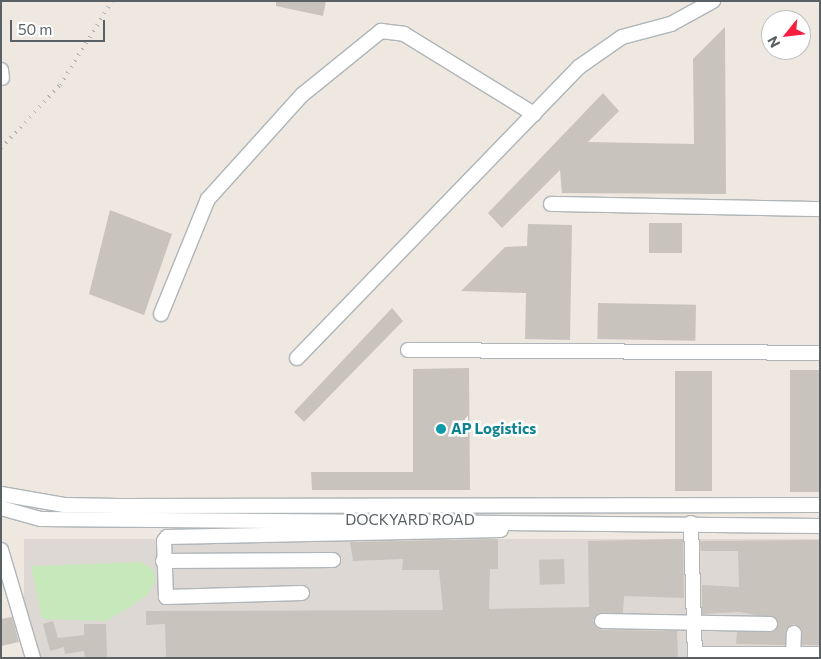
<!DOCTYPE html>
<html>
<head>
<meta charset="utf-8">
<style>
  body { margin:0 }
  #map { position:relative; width:821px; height:659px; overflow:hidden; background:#eee8e1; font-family:Commissioner,sans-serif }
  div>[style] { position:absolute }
  .industrial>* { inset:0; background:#ddd8d4; transform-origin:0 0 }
  .green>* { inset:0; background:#c6e8bb }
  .building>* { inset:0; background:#c9c3be; transform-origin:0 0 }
  .roads { filter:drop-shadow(1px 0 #afb5b8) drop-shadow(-1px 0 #afb5b8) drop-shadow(0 1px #afb5b8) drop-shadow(0 -1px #afb5b8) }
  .minor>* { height:14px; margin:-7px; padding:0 7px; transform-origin:7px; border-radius:7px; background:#fff }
  .rail>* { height:4px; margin-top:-2px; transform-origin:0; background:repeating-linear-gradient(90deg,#b1b2b3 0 1px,transparent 0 7px) }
  .dots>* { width:14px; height:14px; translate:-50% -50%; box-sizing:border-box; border:2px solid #fff; border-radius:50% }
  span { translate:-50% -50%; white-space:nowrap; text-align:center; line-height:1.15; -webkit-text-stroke:5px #fff; paint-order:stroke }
  .culture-label { font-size:15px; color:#0d838f; font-weight:700 }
  .left { translate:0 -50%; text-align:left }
  .street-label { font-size:15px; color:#5a6164 }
  .frame { position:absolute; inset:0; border:2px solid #5a6164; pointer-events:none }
  .north { position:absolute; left:761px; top:10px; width:50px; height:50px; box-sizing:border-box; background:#fff; border:1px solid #bdc0c1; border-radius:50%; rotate:241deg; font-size:14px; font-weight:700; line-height:20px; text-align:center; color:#5a6164 }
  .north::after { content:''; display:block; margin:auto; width:18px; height:22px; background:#f71f3f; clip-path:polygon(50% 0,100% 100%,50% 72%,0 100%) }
  .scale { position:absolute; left:10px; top:20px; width:95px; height:22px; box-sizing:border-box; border:2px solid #5a6164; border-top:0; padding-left:6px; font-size:15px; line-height:18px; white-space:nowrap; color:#5a6164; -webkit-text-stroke:4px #fff; paint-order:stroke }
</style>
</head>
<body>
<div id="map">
  <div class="industrial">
    <i style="left:820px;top:539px;width:119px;height:796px;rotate:90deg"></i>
  </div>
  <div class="green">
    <i style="clip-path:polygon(140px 562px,153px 569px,156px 580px,147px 595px,124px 611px,106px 621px,42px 619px,31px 566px)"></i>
  </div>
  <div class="building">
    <i style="clip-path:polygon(276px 1px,326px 1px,323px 16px,276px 6px)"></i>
    <i style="clip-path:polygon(725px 27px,726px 194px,562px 193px,560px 170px,502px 228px,488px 213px,603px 93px,619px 111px,588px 142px,694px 144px,693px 59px)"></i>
    <i style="clip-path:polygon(110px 210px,172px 234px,144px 315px,89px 294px)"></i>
    <i style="left:649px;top:223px;width:33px;height:30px"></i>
    <i style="clip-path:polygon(528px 224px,572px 225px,570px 340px,525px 339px,526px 293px,461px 291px,505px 247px,527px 246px)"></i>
    <i style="left:598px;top:303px;width:98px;height:36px;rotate:1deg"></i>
    <i style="clip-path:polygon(392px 308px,403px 321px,304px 422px,294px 412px)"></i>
    <i style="clip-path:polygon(469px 368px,470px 490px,312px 490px,311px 472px,413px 472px,413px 369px)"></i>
    <i style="left:790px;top:370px;width:30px;height:122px"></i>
    <i style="left:675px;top:371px;width:37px;height:120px"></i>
    <i style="clip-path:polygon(498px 539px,498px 569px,490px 569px,489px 609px,589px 607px,588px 541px,683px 539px,684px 598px,624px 596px,623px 613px,598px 613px,593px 620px,602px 630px,677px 631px,678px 658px,166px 658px,165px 624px,146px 625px,146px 611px,443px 610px,439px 570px,402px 570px,403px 559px,353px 561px,350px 542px)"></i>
    <i style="clip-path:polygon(820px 540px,820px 645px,802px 645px,802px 629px,794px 624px,786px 629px,785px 645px,736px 644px,737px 632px,774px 632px,777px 619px,739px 612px,702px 614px,702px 585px,739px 587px,738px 551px,701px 551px,700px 541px)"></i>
    <i style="left:564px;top:559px;width:25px;height:25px;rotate:88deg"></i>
    <i style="clip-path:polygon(12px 617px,19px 642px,1px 646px,1px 619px)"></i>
    <i style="clip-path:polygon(53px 621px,58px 638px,84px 635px,84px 624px,106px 624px,107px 658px,85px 658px,84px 651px,65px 654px,64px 647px,50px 651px,43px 624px)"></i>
  </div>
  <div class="roads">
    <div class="minor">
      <i style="left:1px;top:70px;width:8px;rotate:83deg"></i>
      <i style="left:551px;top:204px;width:269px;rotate:1.1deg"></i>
      <i style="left:161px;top:314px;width:124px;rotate:-67.8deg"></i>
      <i style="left:208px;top:199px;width:140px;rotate:-47.9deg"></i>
      <i style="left:302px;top:95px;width:102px;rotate:-39deg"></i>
      <i style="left:381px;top:31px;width:23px;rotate:7deg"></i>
      <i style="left:404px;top:34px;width:153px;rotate:31.6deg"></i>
      <i style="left:408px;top:350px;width:412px;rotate:0.4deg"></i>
      <i style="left:297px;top:358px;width:405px;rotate:-45.9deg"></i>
      <i style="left:579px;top:67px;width:52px;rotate:-34.9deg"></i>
      <i style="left:622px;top:37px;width:51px;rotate:-14.9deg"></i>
      <i style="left:671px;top:24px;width:48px;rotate:-28.7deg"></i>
      <i style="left:1px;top:494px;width:64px;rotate:9.9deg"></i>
      <i style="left:64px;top:505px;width:54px;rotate:1.1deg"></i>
      <i style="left:118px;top:506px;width:702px;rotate:-0.08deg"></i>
      <i style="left:1px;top:508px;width:41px;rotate:15.4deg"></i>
      <i style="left:41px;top:519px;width:779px;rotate:0.51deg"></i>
      <i style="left:691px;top:523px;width:135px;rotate:88.3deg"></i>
      <i style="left:1px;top:550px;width:113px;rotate:73.5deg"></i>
      <i style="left:163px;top:561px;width:170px;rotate:-0.3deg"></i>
      <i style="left:302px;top:593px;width:136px;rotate:178.3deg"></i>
      <i style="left:166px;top:597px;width:56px;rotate:-92deg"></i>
      <i style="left:164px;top:541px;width:5px;rotate:-53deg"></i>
      <i style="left:167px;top:537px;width:334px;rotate:-1.2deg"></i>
      <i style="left:602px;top:621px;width:168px;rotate:1deg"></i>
      <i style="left:695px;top:654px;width:125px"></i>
      <i style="left:793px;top:658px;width:25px;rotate:-88deg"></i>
    </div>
  </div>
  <div class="rail">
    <i style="left:1px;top:148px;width:86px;rotate:-46.9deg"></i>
    <i style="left:60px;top:85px;width:99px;rotate:-58.2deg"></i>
  </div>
  <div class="dots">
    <i style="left:441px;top:429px;background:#0f9aa8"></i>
  </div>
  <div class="culture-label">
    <span class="left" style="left:451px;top:429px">AP Logistics</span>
  </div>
  <div class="street-label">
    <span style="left:410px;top:520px">DOCKYARD ROAD</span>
  </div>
  <div class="frame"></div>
  <div class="north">N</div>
  <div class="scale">50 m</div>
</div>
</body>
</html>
